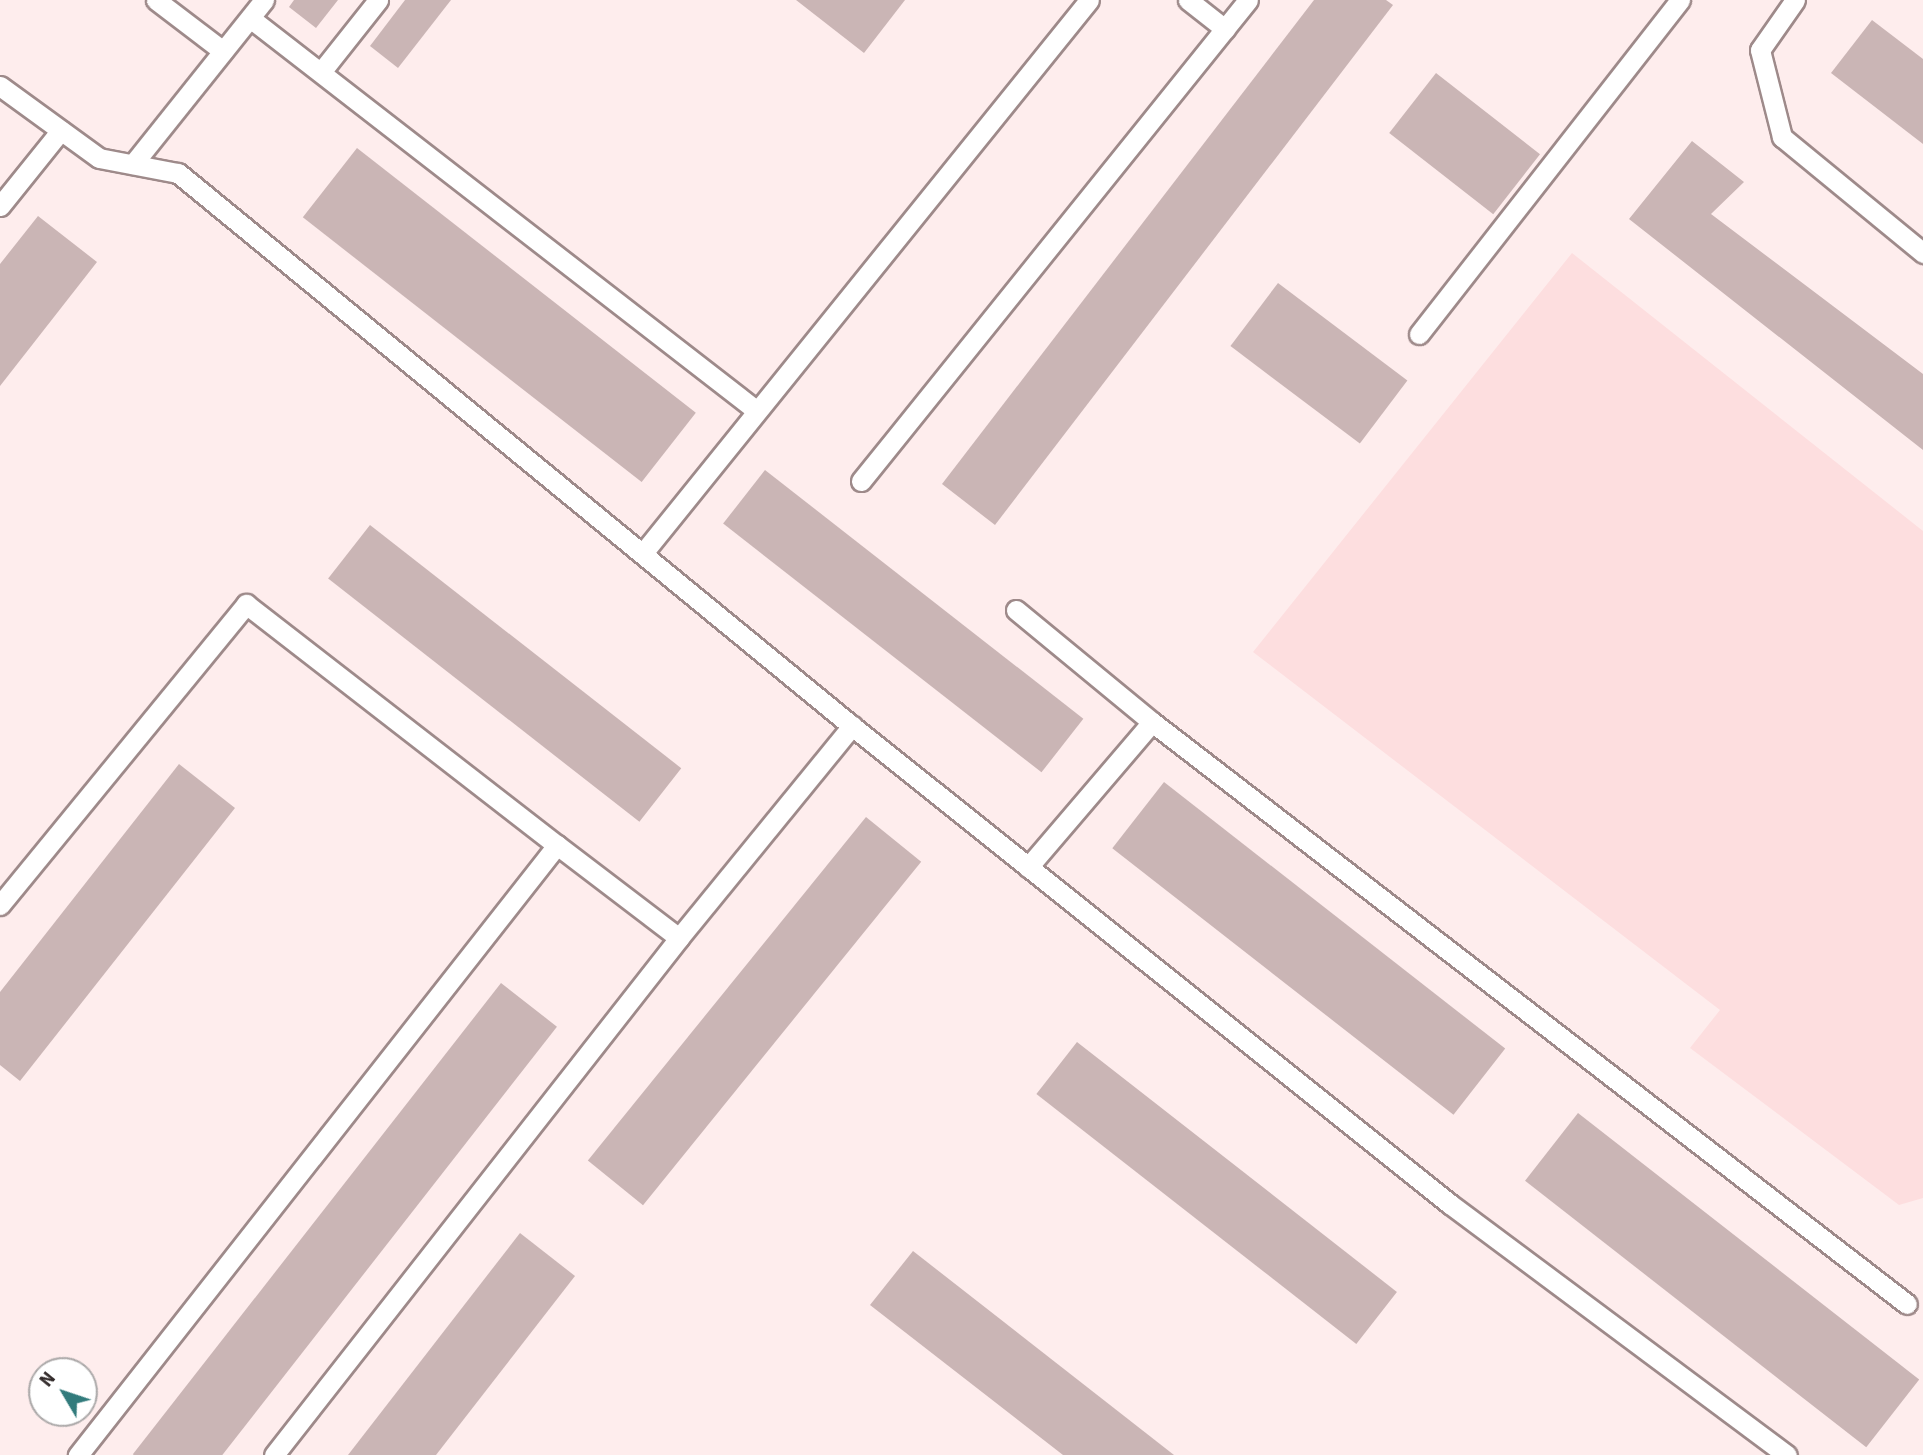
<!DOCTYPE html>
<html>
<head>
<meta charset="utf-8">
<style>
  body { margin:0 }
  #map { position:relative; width:1923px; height:1455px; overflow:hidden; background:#feeded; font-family:"Source Sans 3",sans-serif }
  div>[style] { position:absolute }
  .built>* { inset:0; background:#fddedf }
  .building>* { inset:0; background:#cab5b5; transform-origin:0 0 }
  .roads { filter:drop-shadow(2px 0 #9e8a8a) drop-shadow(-2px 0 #9e8a8a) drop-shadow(0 2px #9e8a8a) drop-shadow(0 -2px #9e8a8a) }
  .lane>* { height:19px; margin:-9.5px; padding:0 9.5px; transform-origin:9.5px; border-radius:9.5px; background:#fff }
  span { translate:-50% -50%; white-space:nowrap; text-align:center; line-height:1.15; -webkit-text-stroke:5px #fff; paint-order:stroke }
  .north { position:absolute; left:28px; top:1357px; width:70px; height:70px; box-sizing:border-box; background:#fff; border:2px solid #aca9a9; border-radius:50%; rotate:309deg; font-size:19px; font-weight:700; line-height:28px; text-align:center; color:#2f2727 }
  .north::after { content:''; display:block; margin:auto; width:24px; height:32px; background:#327b7c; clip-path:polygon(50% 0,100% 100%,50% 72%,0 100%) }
</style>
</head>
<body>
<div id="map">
  <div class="built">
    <i style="clip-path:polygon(1572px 253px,1923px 531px,1923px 1198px,1899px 1205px,1690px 1048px,1720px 1010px,1253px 652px)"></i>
  </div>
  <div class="building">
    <i style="clip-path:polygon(294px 0,338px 0,316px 28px,289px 7px)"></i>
    <i style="clip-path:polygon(405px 0,451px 0,398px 68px,370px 46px)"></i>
    <i style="clip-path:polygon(796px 0,905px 0,864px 53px)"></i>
    <i style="clip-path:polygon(1314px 0,1386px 0,1393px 5px,995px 525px,942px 484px)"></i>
    <i style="clip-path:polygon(1872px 20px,1923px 59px,1923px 144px,1831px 73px)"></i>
    <i style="left:1436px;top:73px;width:132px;height:76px;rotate:38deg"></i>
    <i style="clip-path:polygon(1692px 141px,1744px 182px,1711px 214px,1923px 374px,1923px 450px,1629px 219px)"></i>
    <i style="left:357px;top:148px;width:430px;height:88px;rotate:38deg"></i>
    <i style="clip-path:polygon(38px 216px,97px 262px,0 386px,0 264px)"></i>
    <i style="left:1278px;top:283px;width:162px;height:79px;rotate:37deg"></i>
    <i style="left:765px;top:470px;width:404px;height:68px;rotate:38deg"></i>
    <i style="left:370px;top:525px;width:395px;height:68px;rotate:38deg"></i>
    <i style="clip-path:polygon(179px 764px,235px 808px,20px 1081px,0 1065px,0 992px)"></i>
    <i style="left:1164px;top:782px;width:433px;height:84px;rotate:38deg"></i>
    <i style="left:866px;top:817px;width:71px;height:442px;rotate:39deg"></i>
    <i style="left:501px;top:983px;width:71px;height:598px;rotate:38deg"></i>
    <i style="left:1077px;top:1042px;width:406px;height:66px;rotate:38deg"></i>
    <i style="left:1578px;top:1113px;width:433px;height:86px;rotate:38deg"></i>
    <i style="clip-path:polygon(520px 1233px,575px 1276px,436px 1455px,348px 1455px)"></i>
    <i style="clip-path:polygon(913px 1251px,1174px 1455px,1063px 1455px,870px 1305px)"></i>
  </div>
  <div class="roads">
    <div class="lane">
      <i style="left:156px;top:0;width:84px;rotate:37.3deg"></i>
      <i style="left:1188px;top:0;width:47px;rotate:38.1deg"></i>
      <i style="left:1795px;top:0;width:61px;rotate:125deg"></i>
      <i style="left:1760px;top:50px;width:90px;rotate:75.8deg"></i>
      <i style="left:1782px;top:137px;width:183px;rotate:39.4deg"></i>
      <i style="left:250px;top:18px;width:641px;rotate:37.78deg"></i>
      <i style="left:321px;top:72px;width:92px;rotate:-51.6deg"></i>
      <i style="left:0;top:86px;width:122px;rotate:36deg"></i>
      <i style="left:99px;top:158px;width:80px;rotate:10.8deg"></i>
      <i style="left:178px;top:173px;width:872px;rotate:39.37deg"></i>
      <i style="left:852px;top:726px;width:766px;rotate:38.64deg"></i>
      <i style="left:1450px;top:1204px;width:420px;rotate:36.7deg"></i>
      <i style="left:133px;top:164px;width:210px;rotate:-51.4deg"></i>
      <i style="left:0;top:206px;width:97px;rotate:-51.2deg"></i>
      <i style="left:1419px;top:334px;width:424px;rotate:-52deg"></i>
      <i style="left:861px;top:481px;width:617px;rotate:-51.18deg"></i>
      <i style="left:643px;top:553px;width:710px;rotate:-51.11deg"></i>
      <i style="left:1016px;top:610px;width:176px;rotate:39.5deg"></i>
      <i style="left:1152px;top:722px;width:191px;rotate:130.5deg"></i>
      <i style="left:1152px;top:722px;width:953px;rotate:37.63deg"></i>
      <i style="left:557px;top:845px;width:153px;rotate:37.3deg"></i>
      <i style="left:0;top:905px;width:389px;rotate:-50.7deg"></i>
      <i style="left:246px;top:604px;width:393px;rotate:37.8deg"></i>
      <i style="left:557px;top:845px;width:776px;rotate:128.14deg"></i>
      <i style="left:274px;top:1455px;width:657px;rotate:-51.93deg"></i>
      <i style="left:679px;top:938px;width:274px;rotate:-50.8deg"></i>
    </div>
  </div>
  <div class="north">N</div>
</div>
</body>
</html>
